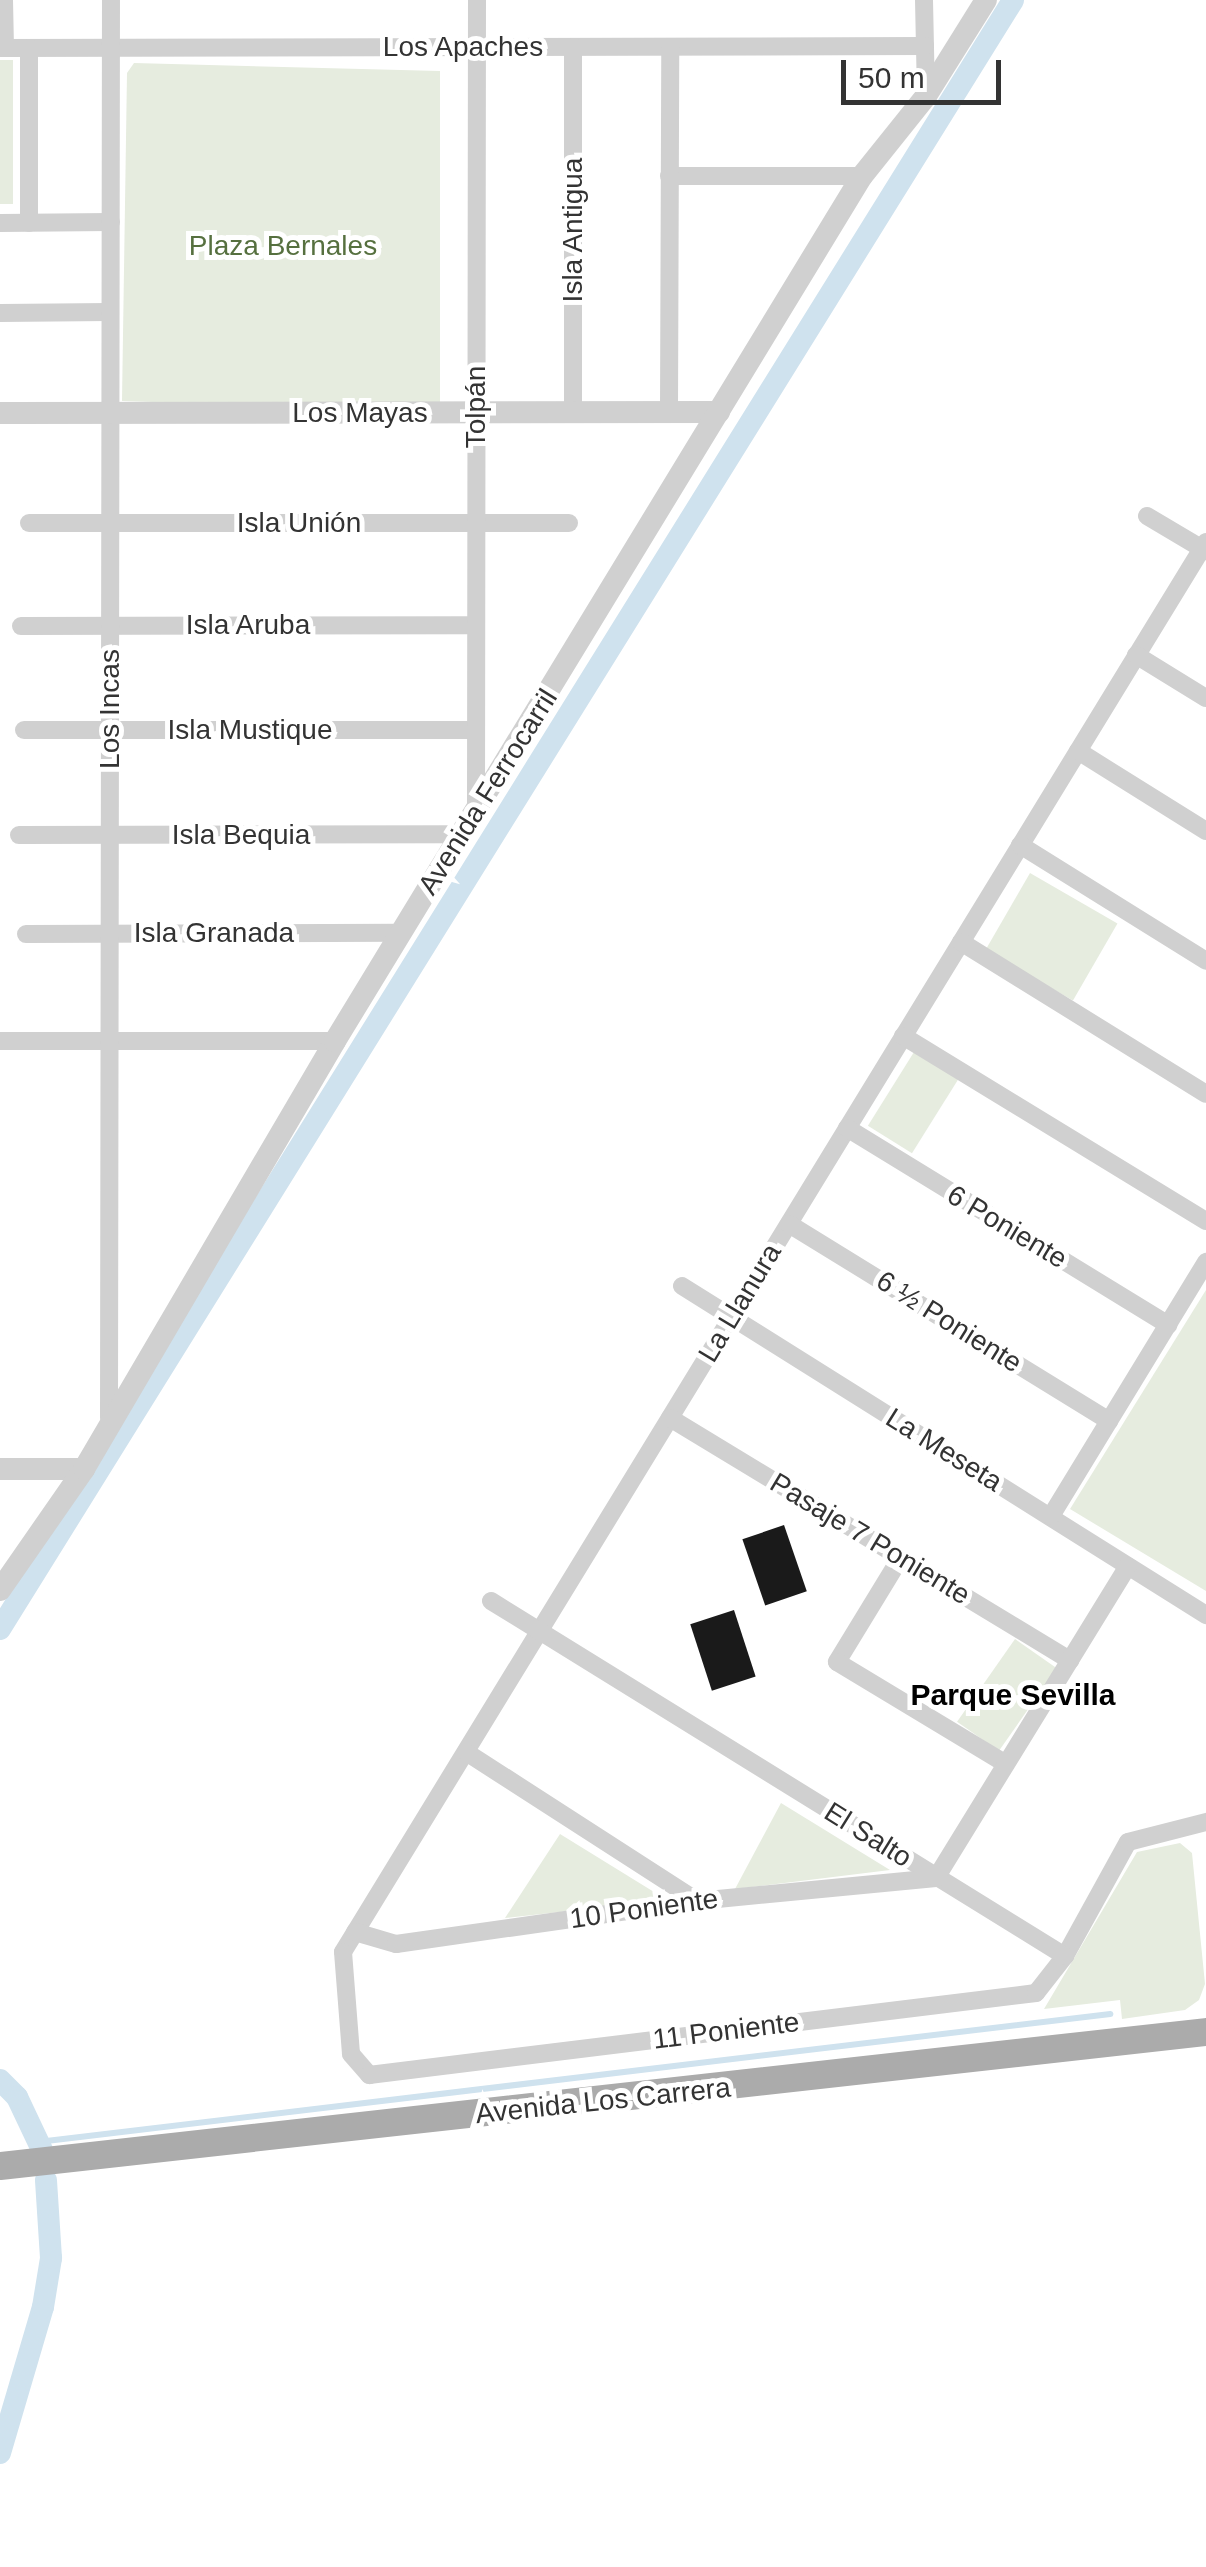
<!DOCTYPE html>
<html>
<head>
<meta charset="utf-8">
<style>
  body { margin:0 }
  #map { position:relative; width:1206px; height:2567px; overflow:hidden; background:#fff; font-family:Arial,sans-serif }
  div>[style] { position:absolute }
  .green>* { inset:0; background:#e6ecdf; transform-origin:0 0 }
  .stream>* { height:6px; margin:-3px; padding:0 3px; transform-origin:3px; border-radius:3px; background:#cfe2ee }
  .canal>* { height:22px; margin:-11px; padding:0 11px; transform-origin:11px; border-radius:11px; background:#cfe2ee }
  .building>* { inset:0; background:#1a1a1a; transform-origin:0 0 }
  .minor>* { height:18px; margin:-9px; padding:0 9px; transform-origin:9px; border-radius:9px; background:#d0d0d0 }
  .tertiary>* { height:22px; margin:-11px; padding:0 11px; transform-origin:11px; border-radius:11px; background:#d0d0d0 }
  .primary>* { height:28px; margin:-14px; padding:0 14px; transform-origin:14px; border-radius:14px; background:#ababab }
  span { translate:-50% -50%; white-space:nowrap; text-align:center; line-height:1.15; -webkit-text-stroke:10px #fff; paint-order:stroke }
  .street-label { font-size:28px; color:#333 }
  .park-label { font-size:28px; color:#56703f }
  .neighbourhood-label { font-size:30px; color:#000; font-weight:700 }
  .scale { position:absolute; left:841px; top:60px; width:160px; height:45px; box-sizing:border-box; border:5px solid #333; border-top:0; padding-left:12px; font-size:30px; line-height:35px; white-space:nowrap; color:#333; -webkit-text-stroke:8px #fff; paint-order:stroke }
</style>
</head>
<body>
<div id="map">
  <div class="green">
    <i style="left:0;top:60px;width:13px;height:144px"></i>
    <i style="clip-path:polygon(134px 63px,440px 71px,440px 411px,122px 401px,127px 73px)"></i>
    <i style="left:1030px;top:873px;width:101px;height:89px;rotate:30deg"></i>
    <i style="left:914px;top:1052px;width:52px;height:87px;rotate:32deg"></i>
    <i style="clip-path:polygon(1206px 1290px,1206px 1591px,1070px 1509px)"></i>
    <i style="left:1015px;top:1639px;width:51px;height:101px;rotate:35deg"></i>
    <i style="clip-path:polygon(781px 1803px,890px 1870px,735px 1889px)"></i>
    <i style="clip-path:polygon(560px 1834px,667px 1900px,505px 1918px)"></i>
    <i style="clip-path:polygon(1180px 1843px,1192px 1853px,1205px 1984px,1199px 2000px,1185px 2010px,1122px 2019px,1120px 2000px,1044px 2009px,1137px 1852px)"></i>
  </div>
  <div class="stream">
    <i style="left:38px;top:2142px;width:1080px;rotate:-6.81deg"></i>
  </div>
  <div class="canal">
    <i style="left:0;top:1629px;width:1918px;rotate:-58.12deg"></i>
    <i style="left:0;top:2080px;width:24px;rotate:45deg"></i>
    <i style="left:17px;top:2097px;width:61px;rotate:64.7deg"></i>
    <i style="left:0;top:2453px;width:152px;rotate:-73.6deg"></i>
    <i style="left:43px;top:2307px;width:50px;rotate:-80.7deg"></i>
    <i style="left:51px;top:2258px;width:78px;rotate:-93.7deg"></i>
  </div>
  <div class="building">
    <i style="left:784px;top:1525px;width:70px;height:44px;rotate:71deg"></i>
    <i style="left:734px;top:1610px;width:70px;height:46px;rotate:72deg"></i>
  </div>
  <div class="minor">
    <i style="left:4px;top:0;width:48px;rotate:88.8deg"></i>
    <i style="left:924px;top:0;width:96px;rotate:88.8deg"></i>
    <i style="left:0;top:48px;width:925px;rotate:-0.12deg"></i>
    <i style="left:669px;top:176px;width:193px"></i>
    <i style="left:0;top:223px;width:111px;rotate:-0.5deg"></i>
    <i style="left:29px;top:223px;width:175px;rotate:-90deg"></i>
    <i style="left:0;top:313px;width:110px;rotate:-0.5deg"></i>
    <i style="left:669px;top:412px;width:365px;rotate:-89.8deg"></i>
    <i style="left:573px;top:413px;width:366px;rotate:-90deg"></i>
    <i style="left:1147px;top:516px;width:69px;rotate:30.7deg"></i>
    <i style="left:29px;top:523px;width:540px"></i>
    <i style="left:1206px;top:542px;width:1653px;rotate:121.47deg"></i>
    <i style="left:343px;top:1952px;width:102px;rotate:85.5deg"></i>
    <i style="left:351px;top:2054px;width:28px;rotate:49deg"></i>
    <i style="left:369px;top:2075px;width:672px;rotate:-7.01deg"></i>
    <i style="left:1036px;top:1993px;width:47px;rotate:-51.9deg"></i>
    <i style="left:1065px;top:1956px;width:130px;rotate:-61.1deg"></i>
    <i style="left:1128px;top:1842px;width:81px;rotate:-14.4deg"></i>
    <i style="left:21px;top:626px;width:455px;rotate:-0.1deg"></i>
    <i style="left:1136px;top:655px;width:82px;rotate:31.6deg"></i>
    <i style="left:24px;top:730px;width:452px"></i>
    <i style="left:1078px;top:751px;width:151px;rotate:32deg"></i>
    <i style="left:476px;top:809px;width:809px;rotate:-89.93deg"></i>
    <i style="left:19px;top:835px;width:443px;rotate:-0.1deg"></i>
    <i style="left:1020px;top:845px;width:219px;rotate:31.9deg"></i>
    <i style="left:26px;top:934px;width:375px;rotate:-0.2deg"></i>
    <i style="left:961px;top:942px;width:288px;rotate:31.8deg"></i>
    <i style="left:903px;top:1036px;width:355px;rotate:31.4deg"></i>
    <i style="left:0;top:1041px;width:335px"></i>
    <i style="left:847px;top:1128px;width:377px;rotate:31.5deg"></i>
    <i style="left:789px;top:1224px;width:376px;rotate:31.6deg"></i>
    <i style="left:682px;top:1286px;width:619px;rotate:32.12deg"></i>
    <i style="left:109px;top:1418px;width:1418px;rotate:-89.92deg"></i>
    <i style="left:670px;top:1418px;width:468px;rotate:31.2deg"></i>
    <i style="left:1051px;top:1516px;width:298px;rotate:-58.6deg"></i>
    <i style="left:901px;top:1557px;width:123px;rotate:121.4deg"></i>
    <i style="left:837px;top:1662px;width:197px;rotate:31.1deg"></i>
    <i style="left:491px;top:1601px;width:675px;rotate:31.74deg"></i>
    <i style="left:466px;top:1752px;width:275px;rotate:32.8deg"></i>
    <i style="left:355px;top:1932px;width:43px;rotate:16.3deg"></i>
    <i style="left:396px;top:1944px;width:304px;rotate:-8.1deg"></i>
    <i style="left:697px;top:1901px;width:240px;rotate:-5.5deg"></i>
    <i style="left:936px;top:1878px;width:366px;rotate:-58.4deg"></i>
  </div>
  <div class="tertiary">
    <i style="left:0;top:413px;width:719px;rotate:-0.08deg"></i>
    <i style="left:0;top:1469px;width:84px"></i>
    <i style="left:0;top:1590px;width:147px;rotate:-55.2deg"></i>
    <i style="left:84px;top:1469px;width:496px;rotate:-59.6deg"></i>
    <i style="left:335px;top:1041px;width:1013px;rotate:-58.65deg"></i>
    <i style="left:862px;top:176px;width:102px;rotate:-51.3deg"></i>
    <i style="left:926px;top:96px;width:113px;rotate:-58deg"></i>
  </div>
  <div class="primary">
    <i style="left:0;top:2166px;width:1213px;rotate:-6.34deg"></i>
  </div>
  <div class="street-label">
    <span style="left:463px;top:47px">Los Apaches</span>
    <span style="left:573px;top:230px;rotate:-90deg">Isla Antigua</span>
    <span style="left:476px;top:407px;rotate:-90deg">Tolpán</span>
    <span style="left:360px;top:413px">Los Mayas</span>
    <span style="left:299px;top:523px">Isla Unión</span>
    <span style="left:248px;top:625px">Isla Aruba</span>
    <span style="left:110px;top:709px;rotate:-90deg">Los Incas</span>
    <span style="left:250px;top:730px">Isla Mustique</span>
    <span style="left:488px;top:792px;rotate:-58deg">Avenida Ferrocarril</span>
    <span style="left:241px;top:835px">Isla Bequia</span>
    <span style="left:214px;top:933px">Isla Granada</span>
    <span style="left:1007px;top:1227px;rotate:31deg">6 Poniente</span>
    <span style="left:740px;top:1303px;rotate:-59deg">La Llanura</span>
    <span style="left:949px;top:1322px;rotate:32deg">6 ½ Poniente</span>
    <span style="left:944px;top:1450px;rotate:32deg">La Meseta</span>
    <span style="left:870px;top:1539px;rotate:31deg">Pasaje 7 Poniente</span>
    <span style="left:868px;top:1835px;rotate:32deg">El Salto</span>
    <span style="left:644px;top:1909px;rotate:-8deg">10 Poniente</span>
    <span style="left:726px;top:2031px;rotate:-7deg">11 Poniente</span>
    <span style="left:603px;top:2101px;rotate:-6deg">Avenida Los Carrera</span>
  </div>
  <div class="park-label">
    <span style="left:283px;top:246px">Plaza Bernales</span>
  </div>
  <div class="neighbourhood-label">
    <span style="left:1013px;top:1695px">Parque Sevilla</span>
  </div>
  <div class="scale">50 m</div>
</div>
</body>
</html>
